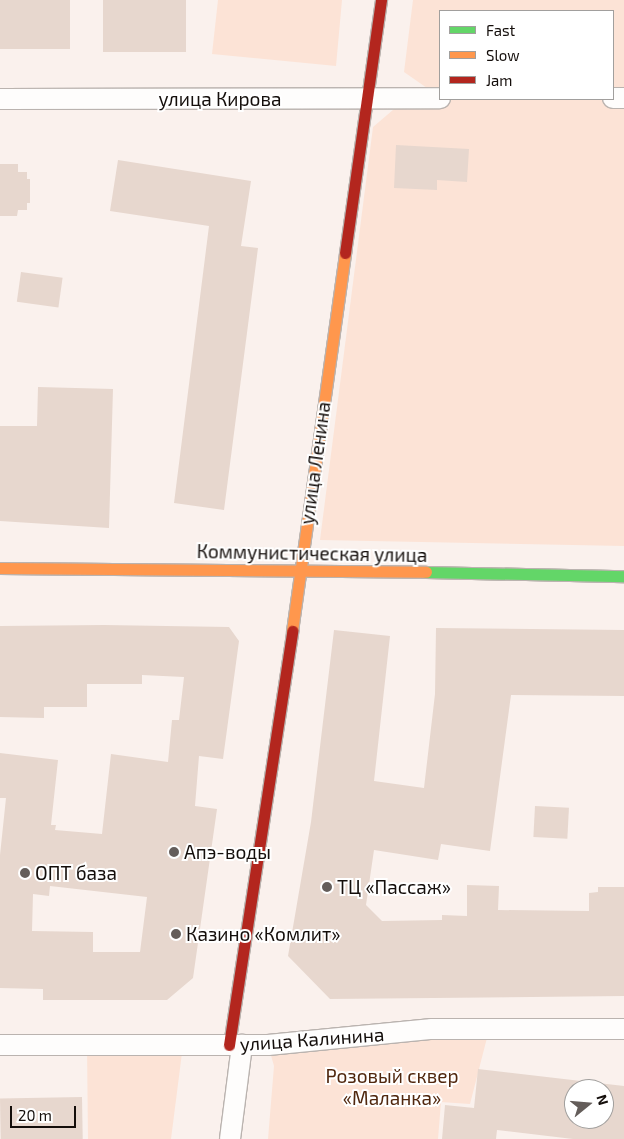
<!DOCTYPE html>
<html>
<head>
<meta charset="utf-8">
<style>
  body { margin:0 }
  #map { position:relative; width:624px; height:1139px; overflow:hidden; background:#faf1ed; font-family:"Exo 2",sans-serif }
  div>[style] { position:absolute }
  .green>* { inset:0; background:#fce3d6 }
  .building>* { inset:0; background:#e7d7ce; transform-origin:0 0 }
  .roads { filter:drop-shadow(1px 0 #bab3af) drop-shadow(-1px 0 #bab3af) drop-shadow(0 1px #bab3af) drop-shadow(0 -1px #bab3af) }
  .street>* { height:20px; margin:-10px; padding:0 10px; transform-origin:10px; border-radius:10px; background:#fefdfc }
  .fast>* { height:11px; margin:-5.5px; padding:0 5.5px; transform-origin:5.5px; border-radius:5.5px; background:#63d668 }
  .slow>* { height:11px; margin:-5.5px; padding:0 5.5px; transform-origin:5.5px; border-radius:5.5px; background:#ff974d }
  .jam>* { height:11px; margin:-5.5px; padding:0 5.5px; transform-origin:5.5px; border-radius:5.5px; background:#b3261e }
  .dots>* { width:14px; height:14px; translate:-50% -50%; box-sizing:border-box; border:2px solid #fff; border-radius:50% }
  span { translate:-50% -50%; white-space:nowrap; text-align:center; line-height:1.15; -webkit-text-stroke:4px #fff; paint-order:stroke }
  .street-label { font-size:19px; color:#140e0b }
  .poi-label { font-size:19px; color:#140e0b }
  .left { translate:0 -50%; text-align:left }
  .park-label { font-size:19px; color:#50270e }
  .legend { position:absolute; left:439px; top:10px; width:175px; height:90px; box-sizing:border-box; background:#fff; border:1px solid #a19f9d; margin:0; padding:6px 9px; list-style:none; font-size:15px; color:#140e0b }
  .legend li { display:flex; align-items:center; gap:10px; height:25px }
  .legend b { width:25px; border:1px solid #a19f9d }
  .north { position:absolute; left:564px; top:1079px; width:50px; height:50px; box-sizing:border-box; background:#fff; border:1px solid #a19f9d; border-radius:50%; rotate:73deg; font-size:14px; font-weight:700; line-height:20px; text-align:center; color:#140e0b }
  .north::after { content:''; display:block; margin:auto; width:18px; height:22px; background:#645d5a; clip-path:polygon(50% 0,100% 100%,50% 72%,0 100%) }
  .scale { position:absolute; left:10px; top:1106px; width:66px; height:22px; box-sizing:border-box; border:2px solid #140e0b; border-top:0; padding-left:6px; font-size:15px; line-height:18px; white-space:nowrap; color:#140e0b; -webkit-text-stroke:4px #fff; paint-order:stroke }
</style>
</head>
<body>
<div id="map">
  <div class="green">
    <i style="clip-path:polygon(218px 0,342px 0,336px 66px,212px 54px)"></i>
    <i style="clip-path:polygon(413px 0,624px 0,624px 89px,613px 89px,613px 11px,440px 11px,440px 88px,427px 88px,404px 72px)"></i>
    <i style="clip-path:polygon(407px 98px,624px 98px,624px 546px,320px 540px,373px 127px)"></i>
    <i style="clip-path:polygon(489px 1030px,470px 1104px,441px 1102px,438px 1139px,268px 1139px,274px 1066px,268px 1045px)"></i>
    <i style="clip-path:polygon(183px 1045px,171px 1139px,88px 1139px,87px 1046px)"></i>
  </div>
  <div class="building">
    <i style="left:0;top:0;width:70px;height:49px"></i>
    <i style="left:103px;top:0;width:83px;height:52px"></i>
    <i style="clip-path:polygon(396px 145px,469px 149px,467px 182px,437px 180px,437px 190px,394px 188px)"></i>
    <i style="clip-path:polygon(118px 160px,251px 181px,241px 246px,258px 248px,224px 510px,174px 503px,209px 226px,110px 211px)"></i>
    <i style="clip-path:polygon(0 164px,18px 164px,18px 172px,27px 172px,27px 179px,30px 179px,30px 203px,27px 203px,27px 210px,18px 210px,17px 216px,0 216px)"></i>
    <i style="left:21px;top:272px;width:42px;height:30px;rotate:8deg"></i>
    <i style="clip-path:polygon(38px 387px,113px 389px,109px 528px,0 521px,0 426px,37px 426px)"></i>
    <i style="clip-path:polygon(evenodd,104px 625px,229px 627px,239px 641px,223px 759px,199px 756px,195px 806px,217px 809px,193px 978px,167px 1000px,43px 1000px,43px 989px,0 988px,0 855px,6px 798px,0 798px,0 753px,58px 760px,51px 825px,56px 825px,55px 830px,102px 834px,111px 754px,168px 762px,172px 720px,179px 720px,184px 677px,142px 675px,142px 684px,87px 684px,87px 707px,44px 707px,44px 718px,0 717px,0 626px,104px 625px,50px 886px,147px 897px,140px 952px,93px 952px,93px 932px,32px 931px,33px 894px,49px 896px,50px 886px)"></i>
    <i style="clip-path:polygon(436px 628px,624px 630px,624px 696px,511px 695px,490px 851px,441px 844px,438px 860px,374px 850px,366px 905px,382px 921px,442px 920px,442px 915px,467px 916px,467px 885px,499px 886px,498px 910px,589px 911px,589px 893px,598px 892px,598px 887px,624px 887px,624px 996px,330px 999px,288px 956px,311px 822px,334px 630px,390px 636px,374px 781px,424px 788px,435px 694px)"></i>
    <i style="left:535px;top:806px;width:34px;height:31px;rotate:3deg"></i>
    <i style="clip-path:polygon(evenodd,478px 1069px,624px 1086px,624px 1139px,573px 1139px,497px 1130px,496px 1139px,442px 1139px,445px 1105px,474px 1108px,478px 1069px,574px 1089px,604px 1089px,604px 1119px,574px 1119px,574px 1089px)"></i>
    <i style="left:82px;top:1097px;width:42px;height:82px;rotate:89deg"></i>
  </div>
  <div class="roads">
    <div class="street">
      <i style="left:613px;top:98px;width:11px"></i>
      <i style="left:0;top:99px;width:440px;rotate:-0.1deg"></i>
      <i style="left:0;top:1045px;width:268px"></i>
      <i style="left:268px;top:1045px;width:165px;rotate:-5.6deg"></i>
      <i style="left:432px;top:1029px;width:192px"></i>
      <i style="left:230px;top:1139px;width:95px;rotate:-82.7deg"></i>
    </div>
    <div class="fast">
      <i style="left:426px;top:572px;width:198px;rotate:1.2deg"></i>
    </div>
    <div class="slow">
      <i style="left:0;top:568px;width:426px;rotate:0.5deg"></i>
      <i style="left:292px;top:631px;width:382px;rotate:-82deg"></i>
    </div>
    <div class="jam">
      <i style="left:345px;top:253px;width:256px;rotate:-81.9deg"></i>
      <i style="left:229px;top:1045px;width:419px;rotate:-81.3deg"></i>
    </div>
  </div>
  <div class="dots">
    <i style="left:174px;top:852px;background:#645d5a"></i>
    <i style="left:25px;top:873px;background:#645d5a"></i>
    <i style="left:327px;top:887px;background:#645d5a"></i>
    <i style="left:176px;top:934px;background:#645d5a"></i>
  </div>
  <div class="street-label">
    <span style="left:220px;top:99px">улица Кирова</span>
    <span style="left:315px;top:463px;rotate:-82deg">улица Ленина</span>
    <span style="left:312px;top:553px;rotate:1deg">Коммунистическая улица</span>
    <span style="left:312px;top:1039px;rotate:-4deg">улица Калинина</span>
  </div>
  <div class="poi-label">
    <span class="left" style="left:184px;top:852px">Апэ-воды</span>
    <span class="left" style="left:35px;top:873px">ОПТ база</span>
    <span class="left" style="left:337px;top:887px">ТЦ «Пассаж»</span>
    <span class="left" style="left:186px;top:934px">Казино «Комлит»</span>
  </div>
  <div class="park-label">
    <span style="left:392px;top:1087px">Розовый сквер<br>«Маланка»</span>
  </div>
  <ul class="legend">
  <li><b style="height:6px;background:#63d668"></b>Fast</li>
  <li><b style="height:6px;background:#ff974d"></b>Slow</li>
  <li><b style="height:6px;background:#b3261e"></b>Jam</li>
  </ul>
  <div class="north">N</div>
  <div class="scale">20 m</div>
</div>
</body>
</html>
